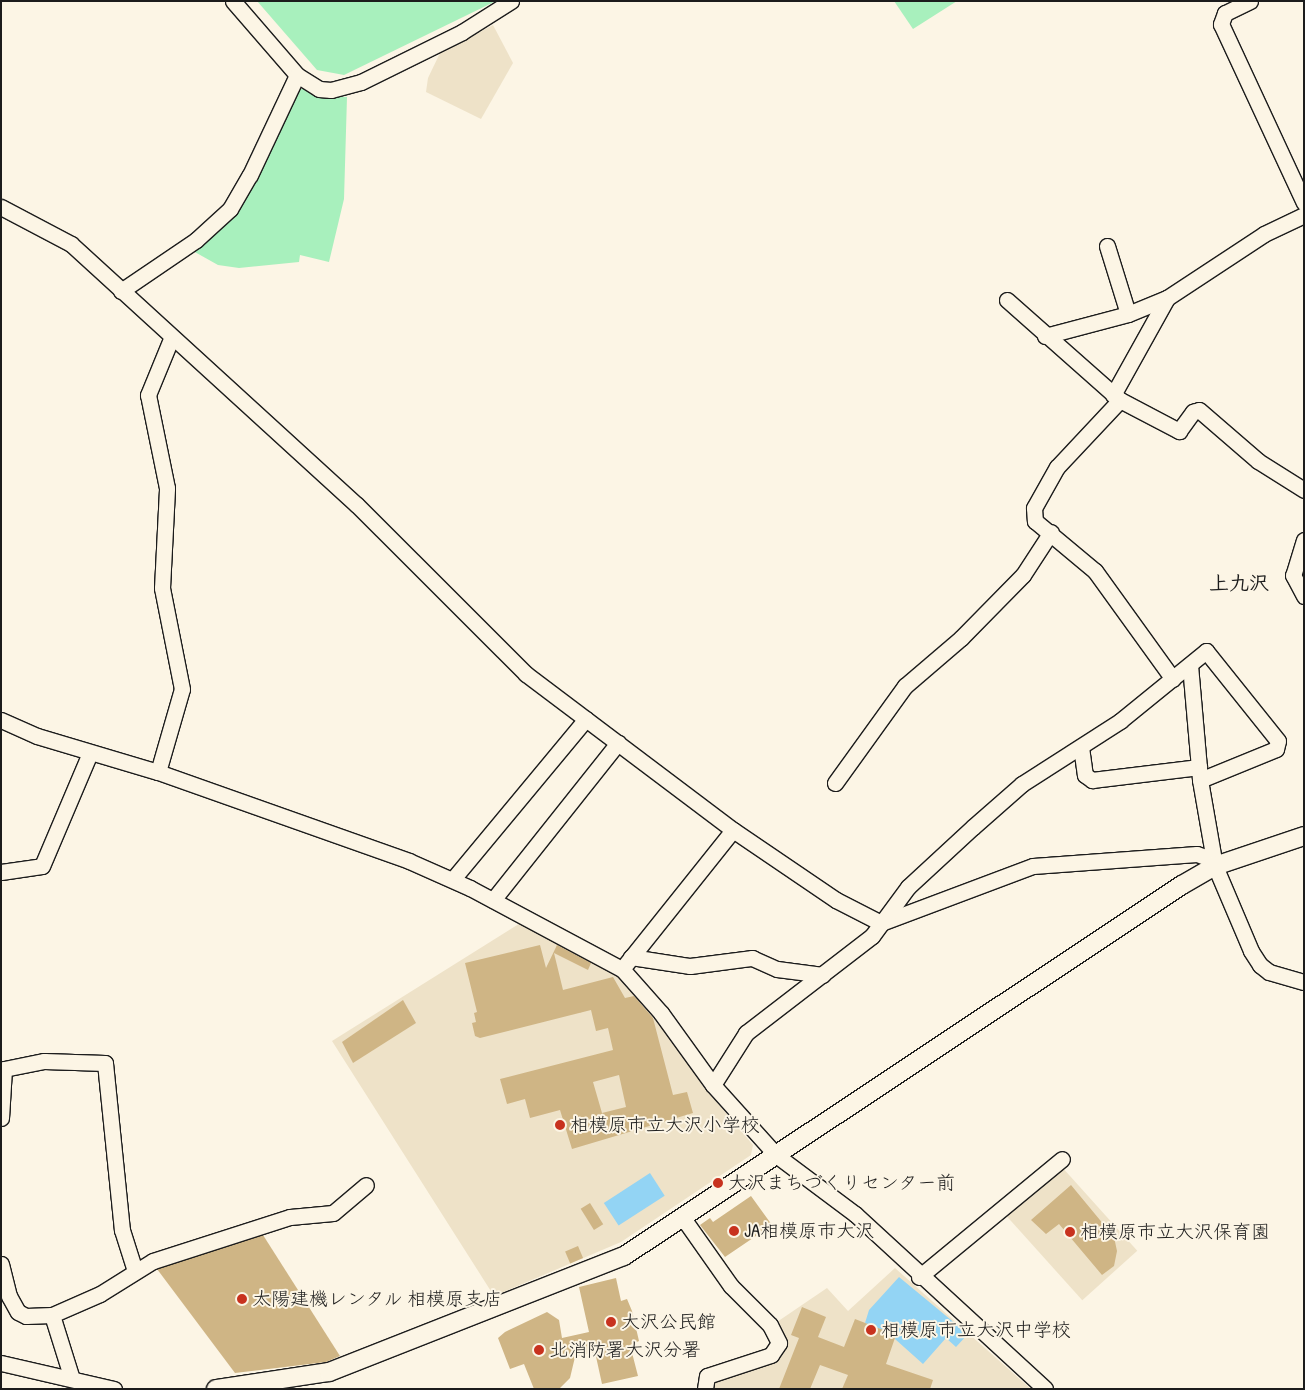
<!DOCTYPE html>
<html>
<head>
<meta charset="utf-8">
<style>
  body { margin:0 }
  #map { position:relative; width:1305px; height:1390px; overflow:hidden; background:#fcf5e5; font-family:"Patrick Hand","Klee One",sans-serif }
  div>[style] { position:absolute }
  .built>* { inset:0; background:#eee2c8; transform-origin:0 0 }
  .green>* { inset:0; background:#a8f0bd }
  .water>* { inset:0; background:#93d4f4; transform-origin:0 0 }
  .building>* { inset:0; background:#cfb585; transform-origin:0 0 }
  .roads { filter:drop-shadow(1px 0 #1c1c1c) drop-shadow(-1px 0 #1c1c1c) drop-shadow(0 1px #1c1c1c) drop-shadow(0 -1px #1c1c1c) }
  .minor>* { height:15px; margin:-7.5px; padding:0 7.5px; transform-origin:7.5px; border-radius:7.5px; background:#fcf5e5 }
  .tertiary>* { height:18px; margin:-9px; padding:0 9px; transform-origin:9px; border-radius:9px; background:#fcf5e5 }
  .dots>* { width:14px; height:14px; translate:-50% -50%; box-sizing:border-box; border:2px solid #fcf5e5; border-radius:50% }
  span { translate:-50% -50%; white-space:nowrap; text-align:center; line-height:1.15; -webkit-text-stroke:4px #fcf5e5; paint-order:stroke }
  .poi-label { font-size:19px; color:#1c1c1c }
  .left { translate:0 -50%; text-align:left }
  .neighbourhood-label { font-size:20px; color:#1c1c1c; font-weight:700 }
  .frame { position:absolute; inset:0; border:2px solid #1c1c1c; pointer-events:none }
</style>
</head>
<body>
<div id="map">
  <div class="built">
    <i style="clip-path:polygon(493px 25px,513px 63px,481px 119px,426px 92px,428px 78px,440px 53px)"></i>
    <i style="clip-path:polygon(522px 922px,611px 969px,631px 986px,651px 1008px,703px 1086px,753px 1145px,751px 1155px,621px 1242px,494px 1296px,332px 1041px)"></i>
    <i style="left:1061px;top:1166px;width:114px;height:74px;rotate:48deg"></i>
    <i style="clip-path:polygon(895px 1268px,1031px 1389px,710px 1389px,712px 1378px,779px 1357px,785px 1349px,774px 1324px,827px 1288px,848px 1311px)"></i>
  </div>
  <div class="green">
    <i style="clip-path:polygon(257px 1px,496px 1px,344px 75px,317px 70px)"></i>
    <i style="clip-path:polygon(894px 1px,957px 1px,913px 29px)"></i>
    <i style="clip-path:polygon(306px 88px,320px 95px,347px 97px,344px 199px,329px 262px,300px 255px,299px 262px,239px 268px,218px 265px,193px 251px,227px 223px,241px 205px,296px 90px)"></i>
  </div>
  <div class="water">
    <i style="left:650px;top:1173px;width:27px;height:55px;rotate:57deg"></i>
    <i style="clip-path:polygon(899px 1277px,968px 1334px,956px 1347px,946px 1338px,923px 1364px,895px 1339px,896px 1335px,865px 1323px,869px 1310px)"></i>
  </div>
  <div class="building">
    <i style="clip-path:polygon(evenodd,540px 945px,546px 968px,557px 945px,591px 963px,588px 970px,554px 953px,563px 990px,613px 977px,625px 998px,634px 996px,653px 1018px,673px 1095px,687px 1092px,693px 1113px,572px 1149px,560px 1110px,530px 1118px,525px 1099px,507px 1104px,500px 1079px,613px 1050px,608px 1028px,596px 1031px,591px 1010px,480px 1038px,475px 1036px,472px 1023px,476px 1022px,474px 1013px,477px 1012px,465px 963px,540px 945px,619px 1075px,626px 1107px,602px 1113px,593px 1082px,619px 1075px)"></i>
    <i style="clip-path:polygon(403px 1000px,416px 1023px,353px 1063px,342px 1042px)"></i>
    <i style="clip-path:polygon(1071px 1185px,1114px 1237px,1117px 1251px,1114px 1266px,1102px 1275px,1059px 1224px,1046px 1234px,1031px 1220px)"></i>
    <i style="clip-path:polygon(751px 1196px,772px 1225px,725px 1257px,700px 1225px,710px 1218px,713px 1222px)"></i>
    <i style="left:590px;top:1203px;width:25px;height:11px;rotate:58deg"></i>
    <i style="clip-path:polygon(263px 1235px,340px 1356px,326px 1362px,235px 1373px,157px 1269px)"></i>
    <i style="left:578px;top:1246px;width:13px;height:14px;rotate:67deg"></i>
    <i style="clip-path:polygon(616px 1278px,621px 1301px,627px 1299px,632px 1311px,639px 1341px,630px 1345px,638px 1376px,602px 1384px,595px 1352px,575px 1357px,570px 1378px,559px 1389px,534px 1389px,524px 1364px,510px 1369px,498px 1338px,505px 1332px,547px 1312px,559px 1320px,562px 1338px,589px 1332px,579px 1287px)"></i>
    <i style="clip-path:polygon(802px 1307px,826px 1317px,818px 1337px,844px 1347px,855px 1319px,896px 1335px,886px 1364px,933px 1380px,930px 1389px,842px 1389px,848px 1375px,820px 1365px,810px 1389px,779px 1389px,799px 1338px,791px 1335px)"></i>
  </div>
  <div class="roads">
    <div class="minor">
      <i style="left:233px;top:1px;width:98px;rotate:49.1deg"></i>
      <i style="left:297px;top:75px;width:26px;rotate:32deg"></i>
      <i style="left:319px;top:89px;width:12px;rotate:5deg"></i>
      <i style="left:331px;top:90px;width:31px;rotate:-15deg"></i>
      <i style="left:361px;top:82px;width:113px;rotate:-26.3deg"></i>
      <i style="left:462px;top:32px;width:58px;rotate:-32.3deg"></i>
      <i style="left:1250px;top:1px;width:28px;rotate:154deg"></i>
      <i style="left:1225px;top:13px;width:12px;rotate:110deg"></i>
      <i style="left:1221px;top:24px;width:197px;rotate:65.1deg"></i>
      <i style="left:1px;top:207px;width:79px;rotate:27.9deg"></i>
      <i style="left:71px;top:244px;width:387px;rotate:42.4deg"></i>
      <i style="left:357px;top:505px;width:239px;rotate:45deg"></i>
      <i style="left:526px;top:674px;width:259px;rotate:37deg"></i>
      <i style="left:733px;top:830px;width:125px;rotate:34.2deg"></i>
      <i style="left:836px;top:900px;width:51px;rotate:27.1deg"></i>
      <i style="left:881px;top:923px;width:162px;rotate:-20.6deg"></i>
      <i style="left:1033px;top:866px;width:164px;rotate:-4.2deg"></i>
      <i style="left:1197px;top:854px;width:15px;rotate:20deg"></i>
      <i style="left:1211px;top:859px;width:8px;rotate:60deg"></i>
      <i style="left:1215px;top:866px;width:92px;rotate:67deg"></i>
      <i style="left:1251px;top:951px;width:17px;rotate:57deg"></i>
      <i style="left:1260px;top:965px;width:11px;rotate:38deg"></i>
      <i style="left:1269px;top:972px;width:36px;rotate:16deg"></i>
      <i style="left:1107px;top:246px;width:71px;rotate:72.8deg"></i>
      <i style="left:121px;top:291px;width:91px;rotate:-34.2deg"></i>
      <i style="left:196px;top:240px;width:46px;rotate:-42.4deg"></i>
      <i style="left:230px;top:209px;width:39px;rotate:-60deg"></i>
      <i style="left:250px;top:175px;width:110px;rotate:-64.8deg"></i>
      <i style="left:1007px;top:300px;width:151px;rotate:41.5deg"></i>
      <i style="left:1120px;top:400px;width:67px;rotate:27.7deg"></i>
      <i style="left:1179px;top:431px;width:24px;rotate:-54deg"></i>
      <i style="left:1193px;top:412px;width:6px;rotate:-18deg"></i>
      <i style="left:1199px;top:410px;width:78px;rotate:40.8deg"></i>
      <i style="left:1258px;top:461px;width:54px;rotate:32.2deg"></i>
      <i style="left:1045px;top:336px;width:86px;rotate:-14.8deg"></i>
      <i style="left:1128px;top:314px;width:42px;rotate:-22.3deg"></i>
      <i style="left:1167px;top:298px;width:116px;rotate:-33.4deg"></i>
      <i style="left:1264px;top:234px;width:44px;rotate:-25.4deg"></i>
      <i style="left:1113px;top:395px;width:111px;rotate:-60.9deg"></i>
      <i style="left:1120px;top:400px;width:92px;rotate:133.2deg"></i>
      <i style="left:1057px;top:467px;width:47px;rotate:119.3deg"></i>
      <i style="left:1034px;top:508px;width:13px;rotate:86deg"></i>
      <i style="left:1035px;top:521px;width:78px;rotate:39.8deg"></i>
      <i style="left:1095px;top:571px;width:133px;rotate:54.2deg"></i>
      <i style="left:1304px;top:540px;width:37px;rotate:107deg"></i>
      <i style="left:1293px;top:575px;width:24px;rotate:62deg"></i>
      <i style="left:1190px;top:665px;width:115px;rotate:85deg"></i>
      <i style="left:1200px;top:780px;width:87px;rotate:80.1deg"></i>
      <i style="left:1px;top:720px;width:39px;rotate:24deg"></i>
      <i style="left:37px;top:736px;width:126px;rotate:16.6deg"></i>
      <i style="left:158px;top:772px;width:266px;rotate:19.5deg"></i>
      <i style="left:409px;top:861px;width:67px;rotate:23.9deg"></i>
      <i style="left:470px;top:888px;width:172px;rotate:28.1deg"></i>
      <i style="left:622px;top:969px;width:59px;rotate:48.4deg"></i>
      <i style="left:661px;top:1013px;width:89px;rotate:54.2deg"></i>
      <i style="left:713px;top:1085px;width:94px;rotate:48deg"></i>
      <i style="left:776px;top:1155px;width:99px;rotate:36.8deg"></i>
      <i style="left:855px;top:1214px;width:258px;rotate:42.6deg"></i>
      <i style="left:1081px;top:747px;width:28px;rotate:82deg"></i>
      <i style="left:1085px;top:775px;width:9px;rotate:36deg"></i>
      <i style="left:1092px;top:780px;width:108px;rotate:-6.9deg"></i>
      <i style="left:158px;top:772px;width:86px;rotate:-73.9deg"></i>
      <i style="left:182px;top:689px;width:103px;rotate:-101.2deg"></i>
      <i style="left:162px;top:588px;width:100px;rotate:-87.1deg"></i>
      <i style="left:167px;top:488px;width:95px;rotate:-101.5deg"></i>
      <i style="left:148px;top:395px;width:61px;rotate:-67.7deg"></i>
      <i style="left:835px;top:783px;width:120px;rotate:-54.2deg"></i>
      <i style="left:905px;top:686px;width:74px;rotate:-40.6deg"></i>
      <i style="left:961px;top:638px;width:88px;rotate:-45.5deg"></i>
      <i style="left:1023px;top:575px;width:51px;rotate:-56.9deg"></i>
      <i style="left:1px;top:872px;width:41px;rotate:-8.3deg"></i>
      <i style="left:42px;top:866px;width:123px;rotate:-67deg"></i>
      <i style="left:453px;top:879px;width:208px;rotate:-50.3deg"></i>
      <i style="left:493px;top:900px;width:201px;rotate:-51.5deg"></i>
      <i style="left:631px;top:957px;width:60px;rotate:8.7deg"></i>
      <i style="left:690px;top:966px;width:63px;rotate:-7.4deg"></i>
      <i style="left:752px;top:958px;width:27px;rotate:24deg"></i>
      <i style="left:777px;top:969px;width:46px;rotate:7.4deg"></i>
      <i style="left:626px;top:964px;width:171px;rotate:-51.4deg"></i>
      <i style="left:713px;top:1085px;width:62px;rotate:-57.6deg"></i>
      <i style="left:746px;top:1033px;width:159px;rotate:-37.6deg"></i>
      <i style="left:872px;top:936px;width:61px;rotate:-53.7deg"></i>
      <i style="left:908px;top:887px;width:88px;rotate:-42.7deg"></i>
      <i style="left:973px;top:827px;width:65px;rotate:-41.3deg"></i>
      <i style="left:1022px;top:784px;width:117px;rotate:-32.7deg"></i>
      <i style="left:1120px;top:721px;width:111px;rotate:-39.1deg"></i>
      <i style="left:1206px;top:651px;width:115px;rotate:51.3deg"></i>
      <i style="left:1278px;top:741px;width:8px;rotate:104deg"></i>
      <i style="left:1276px;top:749px;width:82px;rotate:157.8deg"></i>
      <i style="left:1px;top:1118px;width:49px;rotate:-86.5deg"></i>
      <i style="left:4px;top:1069px;width:41px;rotate:-11.3deg"></i>
      <i style="left:44px;top:1061px;width:61px;rotate:1.9deg"></i>
      <i style="left:105px;top:1063px;width:168px;rotate:84.2deg"></i>
      <i style="left:122px;top:1230px;width:43px;rotate:72.4deg"></i>
      <i style="left:683px;top:1218px;width:83px;rotate:54.8deg"></i>
      <i style="left:731px;top:1286px;width:55px;rotate:45deg"></i>
      <i style="left:770px;top:1325px;width:20px;rotate:63deg"></i>
      <i style="left:779px;top:1343px;width:14px;rotate:124deg"></i>
      <i style="left:771px;top:1355px;width:67px;rotate:161.8deg"></i>
      <i style="left:707px;top:1376px;width:13px;rotate:99deg"></i>
      <i style="left:1px;top:1264px;width:33px;rotate:76deg"></i>
      <i style="left:9px;top:1296px;width:18px;rotate:61deg"></i>
      <i style="left:18px;top:1312px;width:9px;rotate:27deg"></i>
      <i style="left:26px;top:1316px;width:26px;rotate:-2deg"></i>
      <i style="left:919px;top:1277px;width:185px;rotate:-39.5deg"></i>
      <i style="left:1px;top:1363px;width:116px;rotate:13deg"></i>
      <i style="left:72px;top:1379px;width:67px;rotate:-107.4deg"></i>
      <i style="left:52px;top:1315px;width:52px;rotate:-23.6deg"></i>
      <i style="left:100px;top:1294px;width:62px;rotate:-31.9deg"></i>
      <i style="left:153px;top:1261px;width:144px;rotate:-17.8deg"></i>
      <i style="left:290px;top:1217px;width:43px;rotate:-5.3deg"></i>
      <i style="left:333px;top:1213px;width:43px;rotate:-40.3deg"></i>
    </div>
    <div class="tertiary">
      <i style="left:216px;top:1389px;width:114px;rotate:-8.6deg"></i>
      <i style="left:329px;top:1372px;width:317px;rotate:-21.5deg"></i>
      <i style="left:624px;top:1256px;width:670px;rotate:-33.62deg"></i>
      <i style="left:1182px;top:885px;width:38px;rotate:-30deg"></i>
      <i style="left:1215px;top:866px;width:94px;rotate:-18.6deg"></i>
    </div>
  </div>
  <div class="dots">
    <i style="left:560px;top:1125px;background:#c8321e"></i>
    <i style="left:718px;top:1183px;background:#c8321e"></i>
    <i style="left:734px;top:1231px;background:#c8321e"></i>
    <i style="left:1070px;top:1232px;background:#c8321e"></i>
    <i style="left:242px;top:1299px;background:#c8321e"></i>
    <i style="left:611px;top:1322px;background:#c8321e"></i>
    <i style="left:871px;top:1330px;background:#c8321e"></i>
    <i style="left:539px;top:1350px;background:#c8321e"></i>
  </div>
  <div class="poi-label">
    <span class="left" style="left:570px;top:1125px">相模原市立大沢小学校</span>
    <span class="left" style="left:728px;top:1183px">大沢まちづくりセンター前</span>
    <span class="left" style="left:744px;top:1231px">JA相模原市大沢</span>
    <span class="left" style="left:1080px;top:1232px">相模原市立大沢保育園</span>
    <span class="left" style="left:252px;top:1299px">太陽建機レンタル 相模原支店</span>
    <span class="left" style="left:621px;top:1322px">大沢公民館</span>
    <span class="left" style="left:881px;top:1330px">相模原市立大沢中学校</span>
    <span class="left" style="left:549px;top:1350px">北消防署大沢分署</span>
  </div>
  <div class="neighbourhood-label">
    <span style="left:1239px;top:582px">上九沢</span>
  </div>
  <div class="frame"></div>
</div>
</body>
</html>
